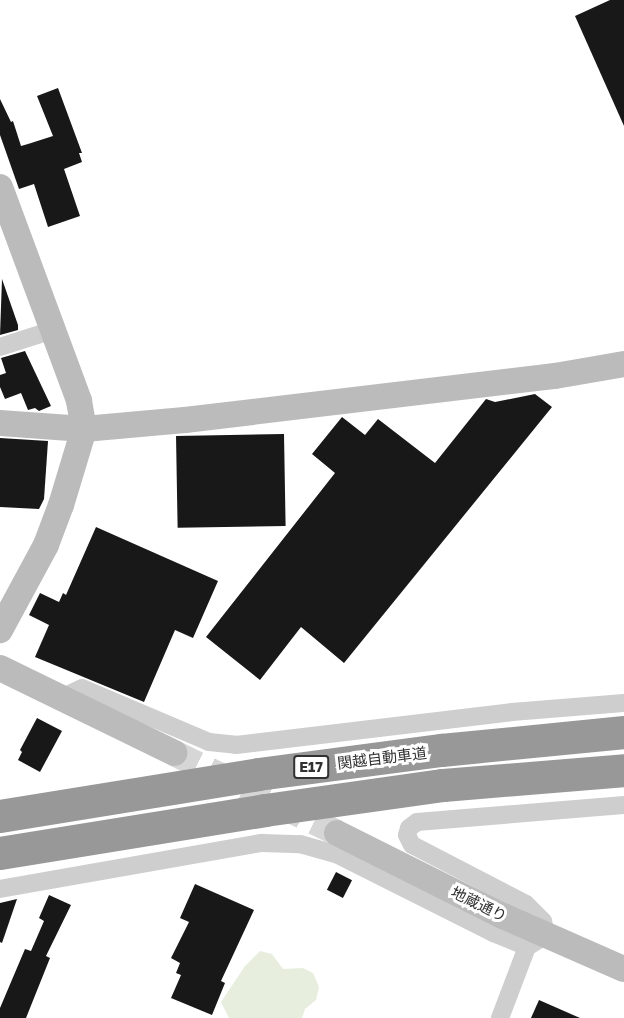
<!DOCTYPE html>
<html>
<head>
<meta charset="utf-8">
<style>
  body { margin:0 }
  #map { position:relative; width:624px; height:1018px; overflow:hidden; background:#fff; font-family:"Golos Text","Noto Sans JP",sans-serif }
  div>[style] { position:absolute }
  .green>* { inset:0; background:#e7eede }
  .building>* { inset:0; background:#181818; transform-origin:0 0 }
  .secondary-tunnel>* { height:26px; margin-top:-13px; transform-origin:0; background:repeating-linear-gradient(90deg,#d6d6d6 0 26px,transparent 0 39px) }
  .street>* { height:18px; margin:-9px; padding:0 9px; transform-origin:9px; border-radius:9px; background:#cecece }
  .secondary>* { height:26px; margin:-13px; padding:0 13px; transform-origin:13px; border-radius:13px; background:#bbb }
  .highway>* { height:33px; margin:-16.5px; padding:0 16.5px; transform-origin:16.5px; border-radius:16.5px; background:#989898 }
  span { translate:-50% -50%; white-space:nowrap; text-align:center; line-height:1.15; -webkit-text-stroke:6px #fff; paint-order:stroke }
  .shield-label span { padding:2px 4px; background:#fff; border:2px solid; border-radius:4px; -webkit-text-stroke-width:0 }
  .shield-label { font-size:14px; color:#313131; font-weight:700 }
  .street-label { font-size:15px; color:#313131 }
</style>
</head>
<body>
<div id="map">
  <div class="green">
    <i style="clip-path:polygon(260px 951px,272px 954px,283px 969px,303px 968px,313px 973px,319px 987px,316px 1000px,305px 1009px,302px 1018px,229px 1018px,221px 1002px,245px 966px)"></i>
  </div>
  <div class="building">
    <i style="clip-path:polygon(610px 0,624px 0,624px 126px,575px 16px)"></i>
    <i style="clip-path:polygon(58px 88px,82px 153px,79px 153px,82px 162px,64px 169px,80px 216px,48px 227px,34px 184px,19px 189px,0 135px,0 99px,11px 122px,13px 121px,21px 146px,28px 144px,53px 136px,37px 96px)"></i>
    <i style="clip-path:polygon(2px 279px,18px 325px,18px 330px,0 335px)"></i>
    <i style="clip-path:polygon(25px 351px,51px 406px,39px 411px,35px 408px,28px 410px,21px 393px,5px 399px,0 387px,0 375px,6px 373px,1px 358px)"></i>
    <i style="clip-path:polygon(535px 394px,552px 407px,344px 663px,301px 627px,260px 680px,206px 637px,335px 473px,312px 454px,342px 417px,365px 435px,378px 419px,435px 463px,486px 399px,495px 402px)"></i>
    <i style="left:284px;top:434px;width:92px;height:108px;rotate:89deg"></i>
    <i style="clip-path:polygon(0 438px,48px 441px,44px 499px,39px 509px,0 507px)"></i>
    <i style="clip-path:polygon(96px 527px,218px 581px,193px 638px,175px 630px,144px 702px,35px 657px,49px 625px,29px 615px,40px 593px,59px 602px,63px 593px,66px 595px)"></i>
    <i style="clip-path:polygon(37px 718px,62px 731px,40px 772px,18px 760px,22px 752px,20px 750px)"></i>
    <i style="left:336px;top:872px;width:18px;height:20px;rotate:27deg"></i>
    <i style="clip-path:polygon(195px 884px,254px 910px,221px 981px,225px 983px,212px 1015px,171px 998px,181px 975px,176px 973px,180px 963px,171px 958px,189px 922px,180px 918px)"></i>
    <i style="clip-path:polygon(49px 895px,71px 905px,46px 956px,50px 958px,26px 1018px,0 1018px,0 1008px,25px 949px,31px 951px,44px 921px,39px 918px)"></i>
    <i style="clip-path:polygon(17px 899px,2px 943px,0 942px,0 903px)"></i>
    <i style="clip-path:polygon(539px 1000px,580px 1018px,531px 1018px)"></i>
  </div>
  <div class="secondary-tunnel">
    <i style="left:174px;top:753px;width:182px;rotate:26.1deg"></i>
  </div>
  <div class="street">
    <i style="left:0;top:347px;width:56px;rotate:-17.8deg"></i>
    <i style="left:61px;top:698px;width:23px;rotate:-25deg"></i>
    <i style="left:82px;top:688px;width:138px;rotate:23deg"></i>
    <i style="left:209px;top:742px;width:27px;rotate:6deg"></i>
    <i style="left:236px;top:745px;width:278px;rotate:-6.8deg"></i>
    <i style="left:512px;top:712px;width:112px;rotate:-4.6deg"></i>
    <i style="left:0;top:889px;width:266px;rotate:-10deg"></i>
    <i style="left:262px;top:843px;width:38px;rotate:2deg"></i>
    <i style="left:300px;top:844px;width:37px;rotate:16deg"></i>
    <i style="left:336px;top:854px;width:176px;rotate:26.7deg"></i>
    <i style="left:493px;top:933px;width:37px;rotate:22deg"></i>
    <i style="left:500px;top:1018px;width:76px;rotate:-69.2deg"></i>
    <i style="left:527px;top:947px;width:22px;rotate:-32deg"></i>
    <i style="left:546px;top:935px;width:14px;rotate:-102deg"></i>
    <i style="left:543px;top:921px;width:24px;rotate:-135deg"></i>
    <i style="left:526px;top:904px;width:128px;rotate:-152.6deg"></i>
    <i style="left:412px;top:845px;width:11px;rotate:-117deg"></i>
    <i style="left:407px;top:835px;width:7px;rotate:-74deg"></i>
    <i style="left:409px;top:828px;width:10px;rotate:-37deg"></i>
    <i style="left:417px;top:822px;width:208px;rotate:-4.7deg"></i>
  </div>
  <div class="secondary">
    <i style="left:0;top:187px;width:228px;rotate:69.7deg"></i>
    <i style="left:79px;top:401px;width:28px;rotate:80deg"></i>
    <i style="left:84px;top:429px;width:79px;rotate:106.8deg"></i>
    <i style="left:61px;top:505px;width:43px;rotate:110.6deg"></i>
    <i style="left:46px;top:545px;width:97px;rotate:118.4deg"></i>
    <i style="left:0;top:423px;width:84px;rotate:4.1deg"></i>
    <i style="left:84px;top:429px;width:101px;rotate:-5.1deg"></i>
    <i style="left:185px;top:420px;width:373px;rotate:-6.8deg"></i>
    <i style="left:555px;top:376px;width:70px;rotate:-9.9deg"></i>
    <i style="left:0;top:668px;width:194px;rotate:26deg"></i>
    <i style="left:337px;top:833px;width:186px;rotate:26.6deg"></i>
    <i style="left:503px;top:916px;width:132px;rotate:23.7deg"></i>
  </div>
  <div class="highway">
    <i style="left:0;top:816px;width:261px;rotate:-9.2deg"></i>
    <i style="left:258px;top:774px;width:185px;rotate:-7.5deg"></i>
    <i style="left:441px;top:750px;width:184px;rotate:-5.6deg"></i>
    <i style="left:0;top:853px;width:268px;rotate:-9.2deg"></i>
    <i style="left:265px;top:810px;width:180px;rotate:-8deg"></i>
    <i style="left:443px;top:785px;width:182px;rotate:-4.7deg"></i>
  </div>
  <div class="shield-label">
    <span style="left:311px;top:767px">E17</span>
  </div>
  <div class="street-label">
    <span style="left:382px;top:758px;rotate:-7deg">関越自動車道</span>
    <span style="left:479px;top:904px;rotate:26deg">地蔵通り</span>
  </div>
</div>
</body>
</html>
